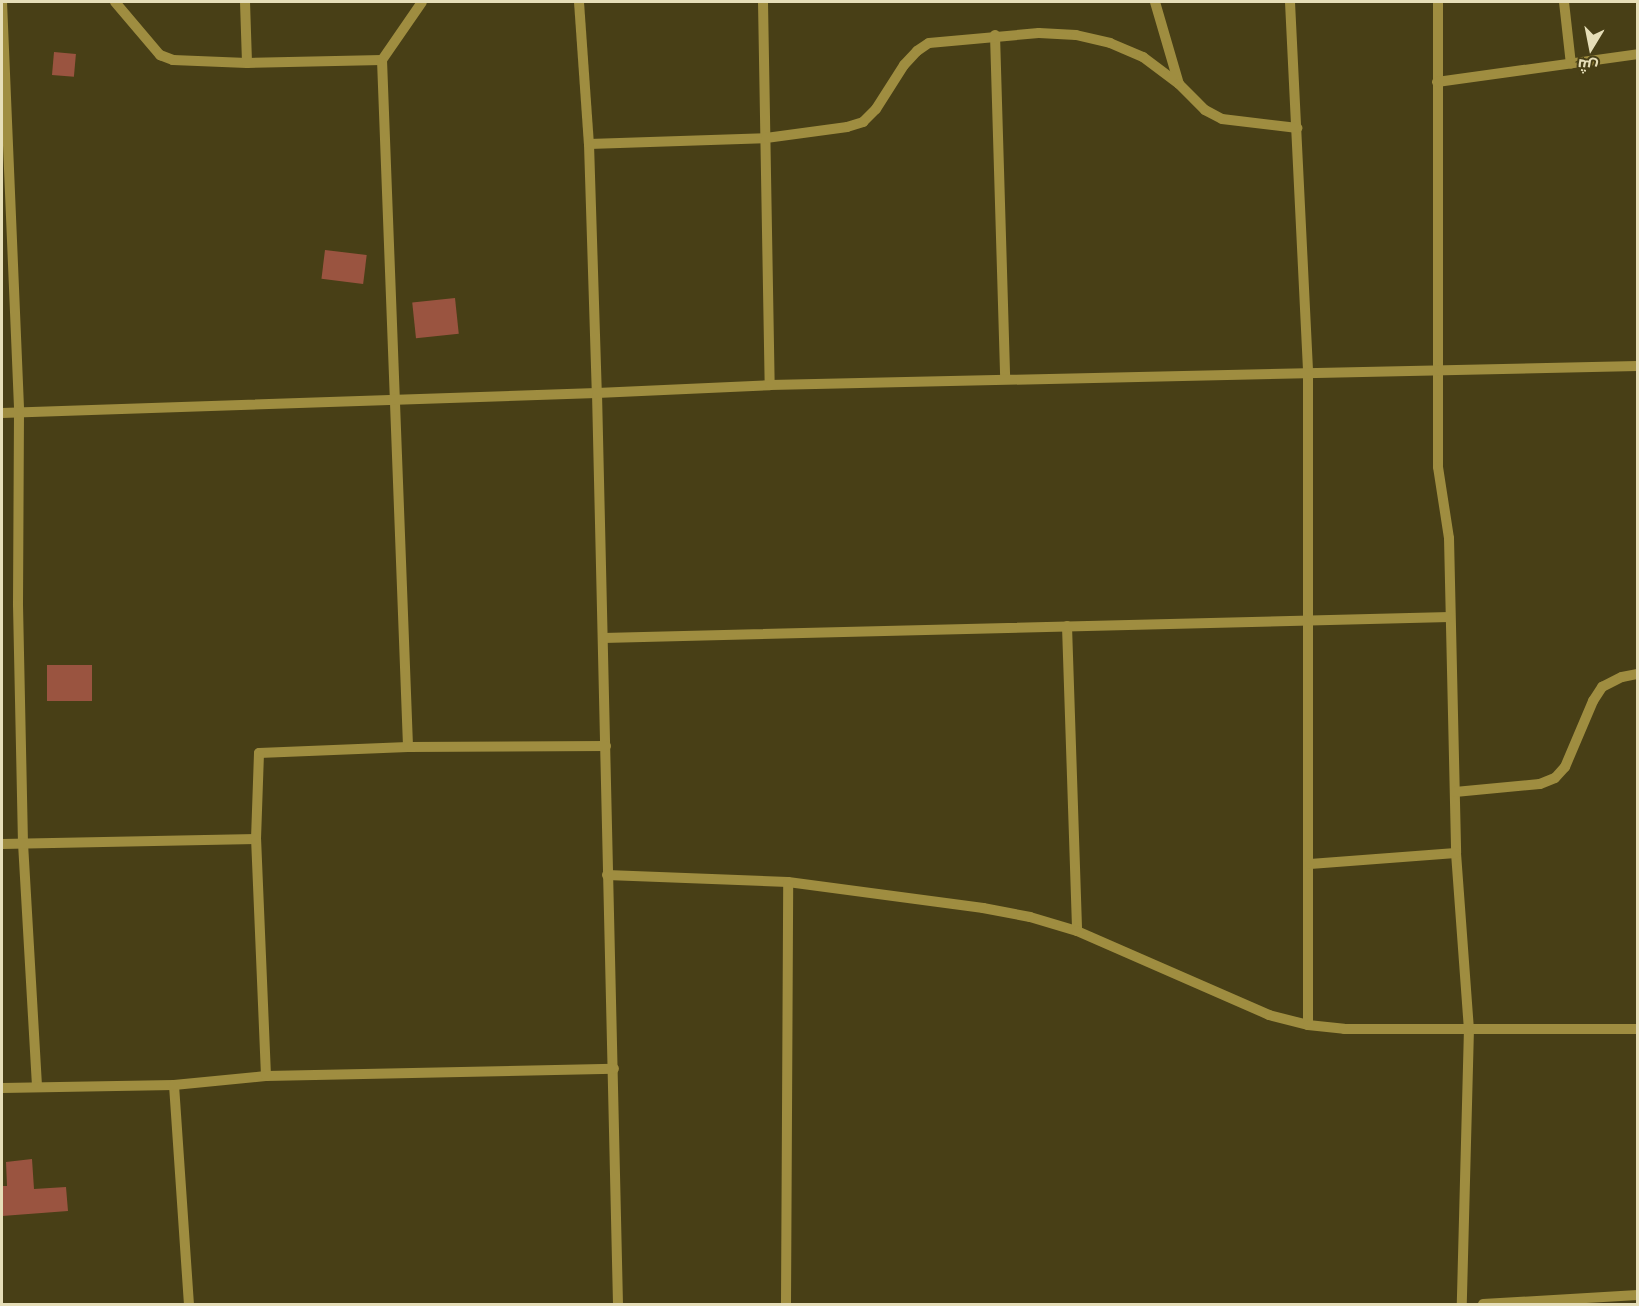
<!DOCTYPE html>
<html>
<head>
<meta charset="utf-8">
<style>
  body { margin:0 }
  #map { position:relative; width:1639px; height:1306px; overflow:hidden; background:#483f16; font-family:Bitter,Cairo,serif }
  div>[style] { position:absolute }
  .building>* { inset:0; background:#9a5440; transform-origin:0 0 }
  .minor>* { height:10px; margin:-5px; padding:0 5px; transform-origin:5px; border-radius:5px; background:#9f8d40 }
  span { translate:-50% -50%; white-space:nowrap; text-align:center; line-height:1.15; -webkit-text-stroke:6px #483f16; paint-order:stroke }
  .frame { position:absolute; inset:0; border:3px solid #e6deb8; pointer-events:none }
  .north { position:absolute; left:1561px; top:18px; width:60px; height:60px; -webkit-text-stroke:4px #483f16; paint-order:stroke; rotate:190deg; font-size:16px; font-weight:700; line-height:24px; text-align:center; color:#e6deb8 }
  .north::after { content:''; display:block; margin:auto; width:21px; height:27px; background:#e6deb8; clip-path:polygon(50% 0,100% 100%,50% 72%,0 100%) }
</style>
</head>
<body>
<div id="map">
  <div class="building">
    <i style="left:54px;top:52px;width:22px;height:23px;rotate:5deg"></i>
    <i style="left:325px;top:250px;width:42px;height:29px;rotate:7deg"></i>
    <i style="left:455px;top:298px;width:36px;height:43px;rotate:84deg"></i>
    <i style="left:47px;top:665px;width:45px;height:36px"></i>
    <i style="clip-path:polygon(32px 1159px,34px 1189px,66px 1187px,68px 1211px,2px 1216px,2px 1186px,7px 1186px,6px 1162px)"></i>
  </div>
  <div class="minor">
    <i style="left:2px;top:2px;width:411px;rotate:87.6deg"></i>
    <i style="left:19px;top:413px;width:192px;rotate:90.3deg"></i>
    <i style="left:18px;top:605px;width:238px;rotate:88.8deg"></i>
    <i style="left:23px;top:843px;width:244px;rotate:86.7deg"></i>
    <i style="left:115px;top:2px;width:70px;rotate:49.7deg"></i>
    <i style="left:160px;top:55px;width:14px;rotate:21deg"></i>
    <i style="left:173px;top:60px;width:74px;rotate:2.3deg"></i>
    <i style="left:247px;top:63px;width:135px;rotate:-1.3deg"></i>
    <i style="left:382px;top:60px;width:70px;rotate:-55.4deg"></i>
    <i style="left:245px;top:2px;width:61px;rotate:88.1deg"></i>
    <i style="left:579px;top:2px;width:142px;rotate:86deg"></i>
    <i style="left:589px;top:144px;width:249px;rotate:88.2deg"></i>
    <i style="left:597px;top:393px;width:911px;rotate:88.68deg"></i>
    <i style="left:763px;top:2px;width:383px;rotate:89deg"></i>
    <i style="left:1155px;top:2px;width:85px;rotate:73.7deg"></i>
    <i style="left:1290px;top:2px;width:373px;rotate:87.2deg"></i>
    <i style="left:1308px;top:375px;width:650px;rotate:90deg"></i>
    <i style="left:1438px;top:2px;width:465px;rotate:90deg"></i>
    <i style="left:1438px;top:467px;width:72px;rotate:81.2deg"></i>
    <i style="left:1449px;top:538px;width:315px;rotate:88.7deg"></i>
    <i style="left:1456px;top:853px;width:175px;rotate:85.8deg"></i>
    <i style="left:1469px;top:1028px;width:276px;rotate:91.5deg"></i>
    <i style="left:1564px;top:2px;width:62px;rotate:83.6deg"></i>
    <i style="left:995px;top:35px;width:344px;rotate:88.3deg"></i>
    <i style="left:382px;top:60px;width:687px;rotate:87.83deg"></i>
    <i style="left:1437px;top:82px;width:203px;rotate:-7.9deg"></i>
    <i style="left:589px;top:144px;width:177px;rotate:-1.9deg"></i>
    <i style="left:766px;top:138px;width:82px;rotate:-7.7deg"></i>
    <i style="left:847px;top:127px;width:17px;rotate:-17deg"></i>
    <i style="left:863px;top:122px;width:18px;rotate:-45deg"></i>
    <i style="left:876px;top:109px;width:52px;rotate:-57.5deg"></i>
    <i style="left:904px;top:65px;width:19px;rotate:-47deg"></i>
    <i style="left:917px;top:51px;width:14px;rotate:-34deg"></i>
    <i style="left:929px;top:43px;width:110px;rotate:-5.2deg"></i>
    <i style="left:1039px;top:33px;width:37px;rotate:3deg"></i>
    <i style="left:1076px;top:35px;width:35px;rotate:13deg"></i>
    <i style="left:1110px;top:43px;width:36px;rotate:23deg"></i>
    <i style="left:1143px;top:57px;width:45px;rotate:36.9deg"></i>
    <i style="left:1179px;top:84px;width:37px;rotate:45deg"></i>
    <i style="left:1205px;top:110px;width:19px;rotate:28deg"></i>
    <i style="left:1222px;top:119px;width:76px;rotate:6.8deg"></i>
    <i style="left:2px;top:413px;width:595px;rotate:-1.93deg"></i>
    <i style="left:597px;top:393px;width:173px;rotate:-2.6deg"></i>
    <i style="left:770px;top:385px;width:868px;rotate:-1.25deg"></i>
    <i style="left:1067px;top:626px;width:305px;rotate:88.1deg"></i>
    <i style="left:603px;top:638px;width:847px;rotate:-1.42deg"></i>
    <i style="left:1455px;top:792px;width:85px;rotate:-5.4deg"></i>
    <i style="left:1540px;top:784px;width:16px;rotate:-22deg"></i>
    <i style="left:1555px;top:778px;width:15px;rotate:-48deg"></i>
    <i style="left:1565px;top:767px;width:72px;rotate:-67deg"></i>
    <i style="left:1593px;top:701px;width:17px;rotate:-57deg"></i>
    <i style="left:1602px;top:687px;width:22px;rotate:-27deg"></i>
    <i style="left:1622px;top:677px;width:16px;rotate:-11deg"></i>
    <i style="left:2px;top:844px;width:254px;rotate:-1.1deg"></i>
    <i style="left:1310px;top:864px;width:146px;rotate:-4.3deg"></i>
    <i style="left:607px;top:875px;width:181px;rotate:2.2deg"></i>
    <i style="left:788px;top:882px;width:197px;rotate:7.6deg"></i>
    <i style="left:983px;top:908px;width:48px;rotate:10.8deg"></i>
    <i style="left:1030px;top:917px;width:49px;rotate:16.6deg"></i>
    <i style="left:1077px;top:931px;width:210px;rotate:23.6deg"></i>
    <i style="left:1269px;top:1015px;width:40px;rotate:14.4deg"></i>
    <i style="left:1308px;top:1025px;width:36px;rotate:6deg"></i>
    <i style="left:1344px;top:1029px;width:294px"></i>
    <i style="left:266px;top:1076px;width:237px;rotate:-92.4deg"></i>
    <i style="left:256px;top:839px;width:86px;rotate:-88deg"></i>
    <i style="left:259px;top:753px;width:149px;rotate:-2.3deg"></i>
    <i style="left:408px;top:747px;width:198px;rotate:-0.3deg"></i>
    <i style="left:174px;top:1085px;width:220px;rotate:86.1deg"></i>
    <i style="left:2px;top:1088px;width:172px;rotate:-1deg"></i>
    <i style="left:174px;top:1085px;width:92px;rotate:-5.6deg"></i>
    <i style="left:266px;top:1076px;width:348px;rotate:-1.2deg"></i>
    <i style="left:786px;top:1304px;width:422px;rotate:-89.7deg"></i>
    <i style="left:1483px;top:1304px;width:155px;rotate:-3.3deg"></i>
  </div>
  <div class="frame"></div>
  <div class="north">ش</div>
</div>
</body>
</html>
